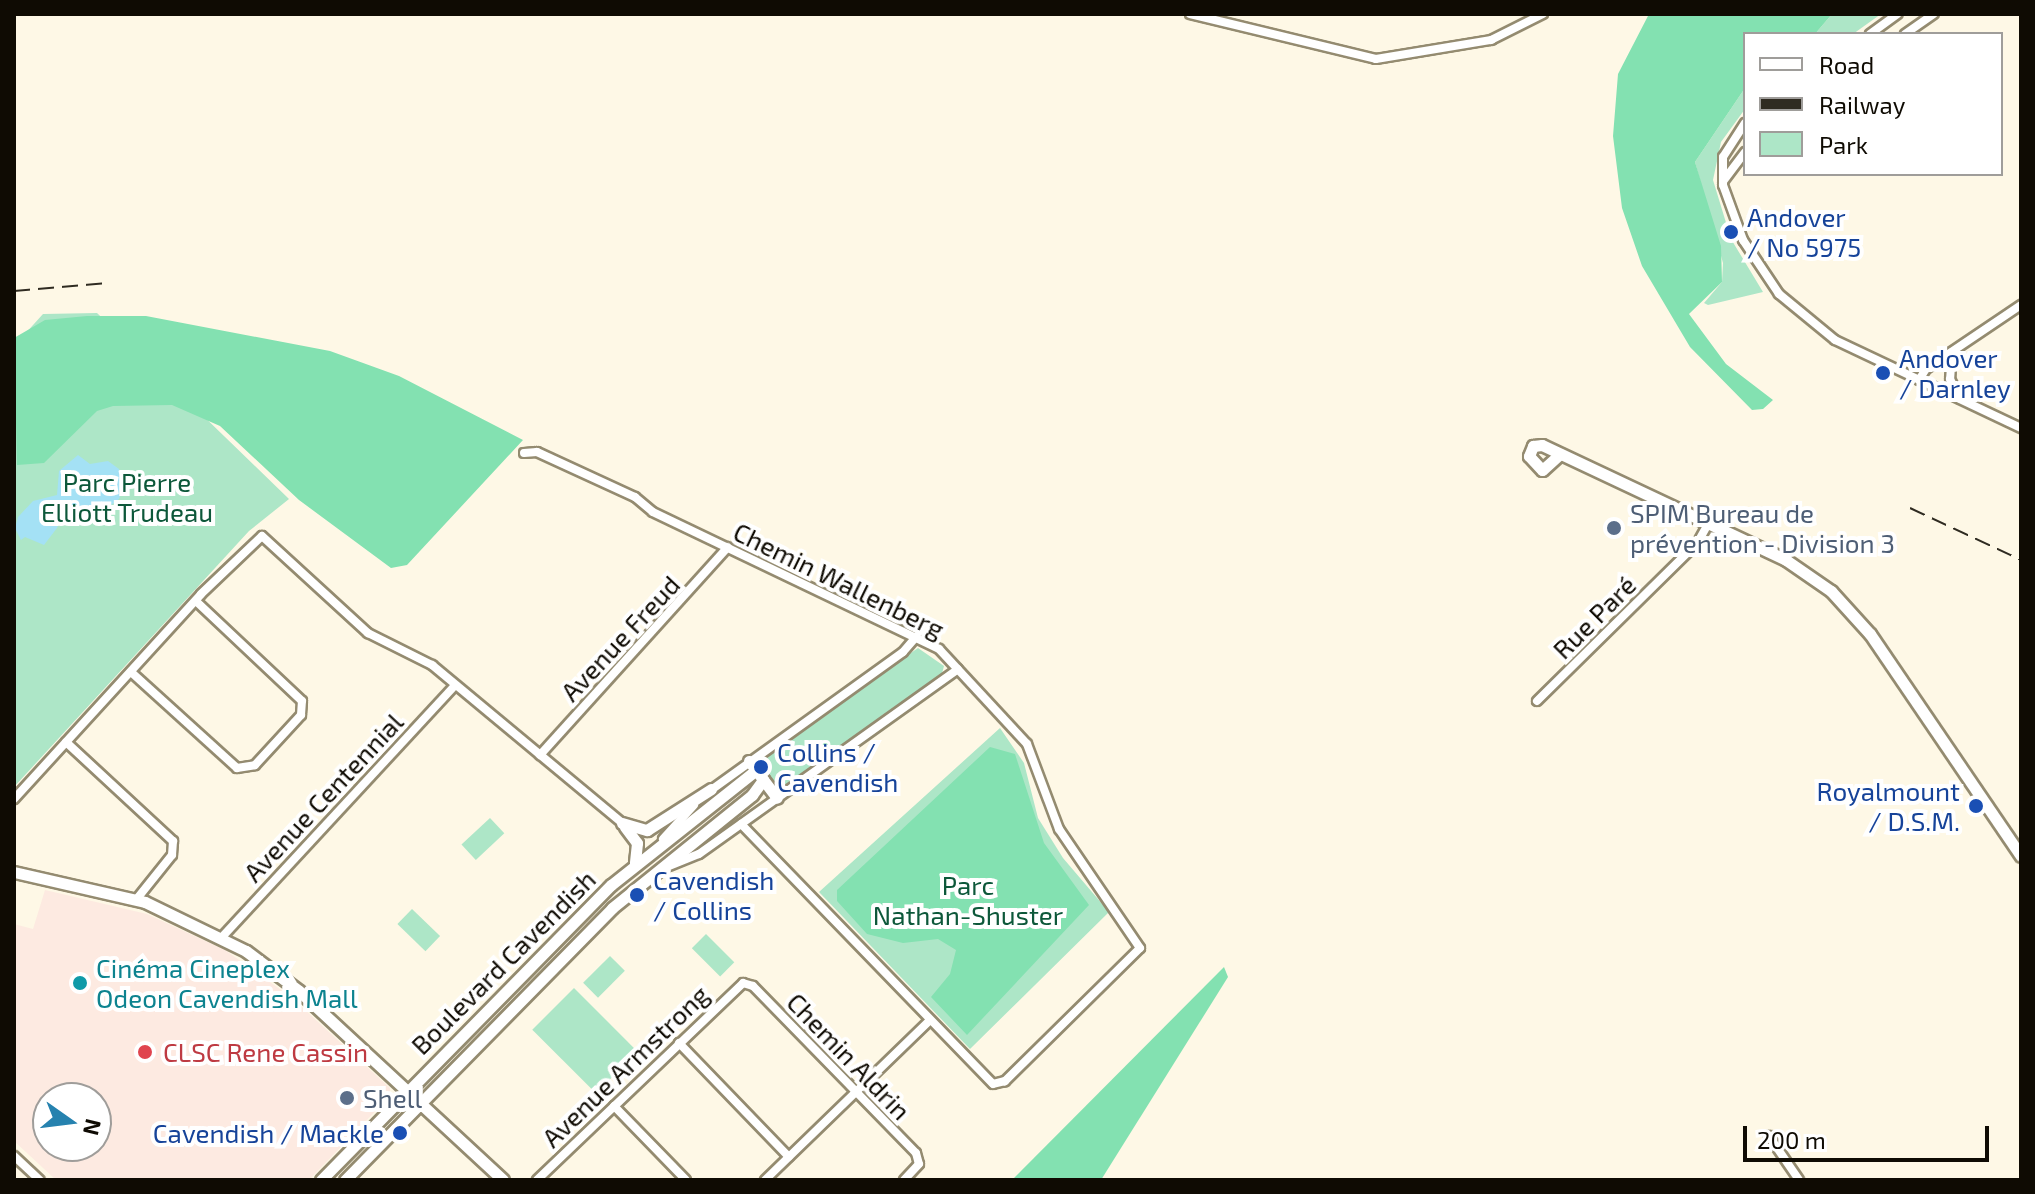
<!DOCTYPE html>
<html>
<head>
<meta charset="utf-8">
<style>
  body { margin:0 }
  #map { position:relative; width:2035px; height:1194px; overflow:hidden; background:#fef8e6; font-family:"Exo 2",sans-serif }
  div>[style] { position:absolute }
  .commercial>* { inset:0; background:#fdeae1 }
  .green>* { inset:0; background:#ade6c7; transform-origin:0 0 }
  .forest>* { inset:0; background:#83e1b1 }
  .water>* { inset:0; background:#a4e1f5 }
  .roads { filter:drop-shadow(2px 0 #948b70) drop-shadow(-2px 0 #948b70) drop-shadow(0 2px #948b70) drop-shadow(0 -2px #948b70) }
  .street>* { height:8px; margin:-4px; padding:0 4px; transform-origin:4px; border-radius:4px; background:#fff }
  .secondary>* { height:11px; margin:-5.5px; padding:0 5.5px; transform-origin:5.5px; border-radius:5.5px; background:#fff }
  .rail>* { height:2px; margin-top:-1px; transform-origin:0; background:repeating-linear-gradient(90deg,#2f2b21 0 16px,transparent 0 24px) }
  .dots>* { width:22px; height:22px; translate:-50% -50%; box-sizing:border-box; border:4px solid #fff; border-radius:50% }
  span { translate:-50% -50%; white-space:nowrap; text-align:center; line-height:1.15; -webkit-text-stroke:8px #fff; paint-order:stroke }
  .transit-label { font-size:26px; color:#164399 }
  .left { translate:0 -50%; text-align:left }
  .right { translate:-100% -50%; text-align:right }
  .park-label { font-size:26px; color:#0d583a }
  .service-label { font-size:26px; color:#4e5e75 }
  .street-label { font-size:26px; color:#0f0b03 }
  .culture-label { font-size:26px; color:#0d838f }
  .health-label { font-size:26px; color:#be3a42 }
  .frame { position:absolute; inset:0; border:16px solid #0f0b03; pointer-events:none }
  .legend { position:absolute; left:1743px; top:32px; width:260px; height:144px; box-sizing:border-box; background:#fff; border:2px solid #9f9d9a; margin:0; padding:10px 14px; list-style:none; font-size:24px; color:#0f0b03 }
  .legend li { display:flex; align-items:center; gap:16px; height:40px }
  .legend b { width:40px; border:2px solid #9f9d9a }
  .north { position:absolute; left:32px; top:1082px; width:80px; height:80px; box-sizing:border-box; background:#fff; border:2px solid #9f9d9a; border-radius:50%; rotate:104deg; font-size:22px; font-weight:700; line-height:32px; text-align:center; color:#0f0b03 }
  .north::after { content:''; display:block; margin:auto; width:28px; height:36px; background:#2682af; clip-path:polygon(50% 0,100% 100%,50% 72%,0 100%) }
  .scale { position:absolute; left:1743px; top:1126px; width:246px; height:36px; box-sizing:border-box; border:4px solid #0f0b03; border-top:0; padding-left:10px; font-size:24px; line-height:28px; white-space:nowrap; color:#0f0b03; -webkit-text-stroke:6px #fff; paint-order:stroke }
</style>
</head>
<body>
<div id="map">
  <div class="commercial">
    <i style="clip-path:polygon(evenodd,45px 890px,147px 914px,225px 950px,291px 997px,390px 1088px,390px 1096px,309px 1180px,56px 1180px,14px 1141px,14px 924px,33px 929px,45px 890px,48px 1098px,96px 1098px,96px 1146px,48px 1146px,48px 1098px)"></i>
  </div>
  <div class="green">
    <i style="clip-path:polygon(1832px 14px,1881px 14px,1853px 34px,1815px 34px)"></i>
    <i style="clip-path:polygon(1745px 88px,1745px 109px,1721px 142px,1713px 180px,1731px 239px,1763px 292px,1708px 305px,1704px 303px,1722px 282px,1723px 263px,1695px 162px)"></i>
    <i style="clip-path:polygon(97px 313px,289px 499px,249px 531px,14px 787px,14px 346px,43px 314px)"></i>
    <i style="clip-path:polygon(918px 648px,944px 666px,941px 677px,782px 789px,776px 787px,761px 758px)"></i>
    <i style="clip-path:polygon(1000px 728px,1024px 763px,1038px 818px,1063px 858px,1109px 912px,970px 1049px,819px 892px)"></i>
    <i style="left:490px;top:818px;width:21px;height:39px;rotate:47deg"></i>
    <i style="left:412px;top:909px;width:39px;height:21px;rotate:44deg"></i>
    <i style="left:706px;top:934px;width:40px;height:20px;rotate:45deg"></i>
    <i style="left:610px;top:956px;width:21px;height:38px;rotate:45deg"></i>
    <i style="left:574px;top:988px;width:90px;height:59px;rotate:45deg"></i>
  </div>
  <div class="forest">
    <i style="clip-path:polygon(1649px 14px,1832px 14px,1815px 34px,1745px 34px,1745px 88px,1695px 162px,1721px 246px,1722px 282px,1689px 314px,1726px 364px,1773px 400px,1763px 409px,1752px 410px,1690px 347px,1642px 266px,1622px 208px,1613px 136px,1618px 74px)"></i>
    <i style="clip-path:polygon(87px 316px,146px 316px,330px 351px,399px 376px,523px 440px,407px 565px,391px 568px,299px 500px,220px 426px,172px 405px,113px 406px,97px 411px,44px 463px,17px 465px,14px 338px,45px 320px)"></i>
    <i style="clip-path:polygon(990px 747px,1015px 754px,1044px 843px,1089px 905px,967px 1035px,931px 997px,950px 974px,956px 950px,938px 939px,903px 943px,867px 934px,837px 901px,837px 890px)"></i>
    <i style="clip-path:polygon(1224px 967px,1228px 977px,1101px 1180px,1012px 1180px)"></i>
  </div>
  <div class="water">
    <i style="clip-path:polygon(78px 455px,90px 464px,108px 461px,119px 469px,124px 485px,119px 499px,97px 516px,64px 507px,57px 528px,44px 545px,25px 537px,21px 540px,15px 528px,18px 517px,33px 501px,57px 495px,59px 471px)"></i>
  </div>
  <div class="roads">
    <div class="street">
      <i style="left:1190px;top:14px;width:191px;rotate:13.6deg"></i>
      <i style="left:1376px;top:59px;width:117px;rotate:-9.4deg"></i>
      <i style="left:1491px;top:40px;width:58px;rotate:-26.6deg"></i>
      <i style="left:1870px;top:34px;width:34px;rotate:-36deg"></i>
      <i style="left:1905px;top:34px;width:35px;rotate:-35deg"></i>
      <i style="left:1745px;top:123px;width:40px;rotate:122.9deg"></i>
      <i style="left:1723px;top:157px;width:28px;rotate:90deg"></i>
      <i style="left:1723px;top:185px;width:59px;rotate:70deg"></i>
      <i style="left:1743px;top:240px;width:65px;rotate:56.3deg"></i>
      <i style="left:1779px;top:294px;width:72px;rotate:39.4deg"></i>
      <i style="left:1835px;top:340px;width:206px;rotate:25.3deg"></i>
      <i style="left:1724px;top:180px;width:35px;rotate:-53deg"></i>
      <i style="left:1952px;top:352px;width:27px;rotate:94deg"></i>
      <i style="left:1950px;top:379px;width:22px;rotate:63deg"></i>
      <i style="left:1919px;top:380px;width:13px;rotate:-58deg"></i>
      <i style="left:1926px;top:369px;width:115px;rotate:-34deg"></i>
      <i style="left:524px;top:453px;width:13px;rotate:-4deg"></i>
      <i style="left:537px;top:452px;width:108px;rotate:24.7deg"></i>
      <i style="left:635px;top:497px;width:23px;rotate:40deg"></i>
      <i style="left:653px;top:512px;width:317px;rotate:25.6deg"></i>
      <i style="left:939px;top:649px;width:129px;rotate:47.2deg"></i>
      <i style="left:1027px;top:744px;width:91px;rotate:69.4deg"></i>
      <i style="left:1059px;top:829px;width:144px;rotate:55.8deg"></i>
      <i style="left:1140px;top:948px;width:190px;rotate:135.4deg"></i>
      <i style="left:1005px;top:1081px;width:12px;rotate:166deg"></i>
      <i style="left:993px;top:1084px;width:362px;rotate:-134.1deg"></i>
      <i style="left:131px;top:672px;width:143px;rotate:42.2deg"></i>
      <i style="left:237px;top:768px;width:18px;rotate:-9deg"></i>
      <i style="left:255px;top:765px;width:68px;rotate:-47.4deg"></i>
      <i style="left:301px;top:715px;width:14px;rotate:-86deg"></i>
      <i style="left:302px;top:701px;width:146px;rotate:-136.7deg"></i>
      <i style="left:1537px;top:701px;width:226px;rotate:-44.6deg"></i>
      <i style="left:1698px;top:542px;width:21px;rotate:-61deg"></i>
      <i style="left:66px;top:742px;width:146px;rotate:42.8deg"></i>
      <i style="left:173px;top:841px;width:14px;rotate:94deg"></i>
      <i style="left:172px;top:855px;width:58px;rotate:128.7deg"></i>
      <i style="left:540px;top:755px;width:280px;rotate:-47.9deg"></i>
      <i style="left:707px;top:793px;width:241px;rotate:-35.7deg"></i>
      <i style="left:903px;top:652px;width:21px;rotate:-49deg"></i>
      <i style="left:14px;top:799px;width:277px;rotate:-47.6deg"></i>
      <i style="left:201px;top:594px;width:84px;rotate:-43.6deg"></i>
      <i style="left:262px;top:536px;width:144px;rotate:42.5deg"></i>
      <i style="left:368px;top:633px;width:72px;rotate:26.6deg"></i>
      <i style="left:432px;top:665px;width:247px;rotate:39.7deg"></i>
      <i style="left:663px;top:839px;width:46px;rotate:-47.6deg"></i>
      <i style="left:669px;top:866px;width:32px;rotate:-22deg"></i>
      <i style="left:699px;top:854px;width:318px;rotate:-35.5deg"></i>
      <i style="left:222px;top:937px;width:343px;rotate:-47.2deg"></i>
      <i style="left:679px;top:1043px;width:158px;rotate:46deg"></i>
      <i style="left:614px;top:1106px;width:103px;rotate:45.8deg"></i>
      <i style="left:1769px;top:1136px;width:53px;rotate:55.7deg"></i>
      <i style="left:14px;top:1156px;width:35px;rotate:43deg"></i>
      <i style="left:537px;top:1180px;width:285px;rotate:-43.7deg"></i>
      <i style="left:743px;top:983px;width:10px;rotate:17deg"></i>
      <i style="left:753px;top:986px;width:233px;rotate:45.7deg"></i>
      <i style="left:916px;top:1153px;width:11px;rotate:75deg"></i>
      <i style="left:919px;top:1164px;width:22px;rotate:133deg"></i>
      <i style="left:765px;top:1180px;width:228px;rotate:-44.1deg"></i>
    </div>
    <div class="secondary">
      <i style="left:1560px;top:454px;width:24px;rotate:138deg"></i>
      <i style="left:1542px;top:470px;width:19px;rotate:-133deg"></i>
      <i style="left:1529px;top:456px;width:11px;rotate:-68deg"></i>
      <i style="left:1533px;top:446px;width:9px;rotate:-6deg"></i>
      <i style="left:1542px;top:445px;width:270px;rotate:25.2deg"></i>
      <i style="left:1786px;top:560px;width:55px;rotate:34.6deg"></i>
      <i style="left:1831px;top:591px;width:58px;rotate:47.8deg"></i>
      <i style="left:1870px;top:634px;width:268px;rotate:55.8deg"></i>
      <i style="left:749px;top:761px;width:46px;rotate:52.9deg"></i>
      <i style="left:622px;top:823px;width:26px;rotate:16deg"></i>
      <i style="left:647px;top:830px;width:76px;rotate:-32.6deg"></i>
      <i style="left:625px;top:827px;width:20px;rotate:53deg"></i>
      <i style="left:637px;top:843px;width:20px;rotate:96deg"></i>
      <i style="left:14px;top:872px;width:134px;rotate:12.9deg"></i>
      <i style="left:145px;top:902px;width:112px;rotate:25.9deg"></i>
      <i style="left:246px;top:951px;width:66px;rotate:37deg"></i>
      <i style="left:299px;top:991px;width:278px;rotate:42.8deg"></i>
      <i style="left:321px;top:1180px;width:414px;rotate:-45.5deg"></i>
      <i style="left:611px;top:885px;width:185px;rotate:-38.4deg"></i>
      <i style="left:345px;top:1180px;width:381px;rotate:-45.5deg"></i>
      <i style="left:612px;top:908px;width:180px;rotate:-38.9deg"></i>
      <i style="left:752px;top:795px;width:19px;rotate:-54deg"></i>
    </div>
  </div>
  <div class="rail">
    <i style="left:14px;top:291px;width:94px;rotate:-4.9deg"></i>
    <i style="left:1910px;top:508px;width:123px;rotate:25.1deg"></i>
  </div>
  <div class="dots">
    <i style="left:1731px;top:232px;background:#1a4fb4"></i>
    <i style="left:1883px;top:373px;background:#1a4fb4"></i>
    <i style="left:1614px;top:528px;background:#5c6f8a"></i>
    <i style="left:761px;top:767px;background:#1a4fb4"></i>
    <i style="left:1976px;top:806px;background:#1a4fb4"></i>
    <i style="left:637px;top:895px;background:#1a4fb4"></i>
    <i style="left:80px;top:983px;background:#0f9aa8"></i>
    <i style="left:145px;top:1052px;background:#e0444e"></i>
    <i style="left:347px;top:1098px;background:#5c6f8a"></i>
    <i style="left:400px;top:1133px;background:#1a4fb4"></i>
  </div>
  <div class="transit-label">
    <span class="left" style="left:1747px;top:232px">Andover<br>/ No 5975</span>
    <span class="left" style="left:1899px;top:373px">Andover<br>/ Darnley</span>
    <span class="left" style="left:777px;top:767px">Collins /<br>Cavendish</span>
    <span class="right" style="left:1960px;top:806px">Royalmount<br>/ D.S.M.</span>
    <span class="left" style="left:653px;top:895px">Cavendish<br>/ Collins</span>
    <span class="right" style="left:384px;top:1133px">Cavendish / Mackle</span>
  </div>
  <div class="park-label">
    <span style="left:127px;top:497px">Parc Pierre<br>Elliott Trudeau</span>
    <span style="left:968px;top:900px">Parc<br>Nathan-Shuster</span>
  </div>
  <div class="service-label">
    <span class="left" style="left:1630px;top:528px">SPIM Bureau de<br>prévention - Division 3</span>
    <span class="left" style="left:363px;top:1098px">Shell</span>
  </div>
  <div class="street-label">
    <span style="left:839px;top:580px;rotate:26deg">Chemin Wallenberg</span>
    <span style="left:1594px;top:617px;rotate:-45deg">Rue Paré</span>
    <span style="left:620px;top:638px;rotate:-47deg">Avenue Freud</span>
    <span style="left:323px;top:797px;rotate:-47deg">Avenue Centennial</span>
    <span style="left:503px;top:962px;rotate:-45deg">Boulevard Cavendish</span>
    <span style="left:849px;top:1056px;rotate:46deg">Chemin Aldrin</span>
    <span style="left:625px;top:1066px;rotate:-44deg">Avenue Armstrong</span>
  </div>
  <div class="culture-label">
    <span class="left" style="left:96px;top:983px">Cinéma Cineplex<br>Odeon Cavendish Mall</span>
  </div>
  <div class="health-label">
    <span class="left" style="left:163px;top:1052px">CLSC Rene Cassin</span>
  </div>
  <div class="frame"></div>
  <ul class="legend">
  <li><b style="height:10px;background:#fff"></b>Road</li>
  <li><b style="height:10px;background:#2f2b21"></b>Railway</li>
  <li><b style="height:22px;background:#ade6c7"></b>Park</li>
  </ul>
  <div class="north">N</div>
  <div class="scale">200 m</div>
</div>
</body>
</html>
